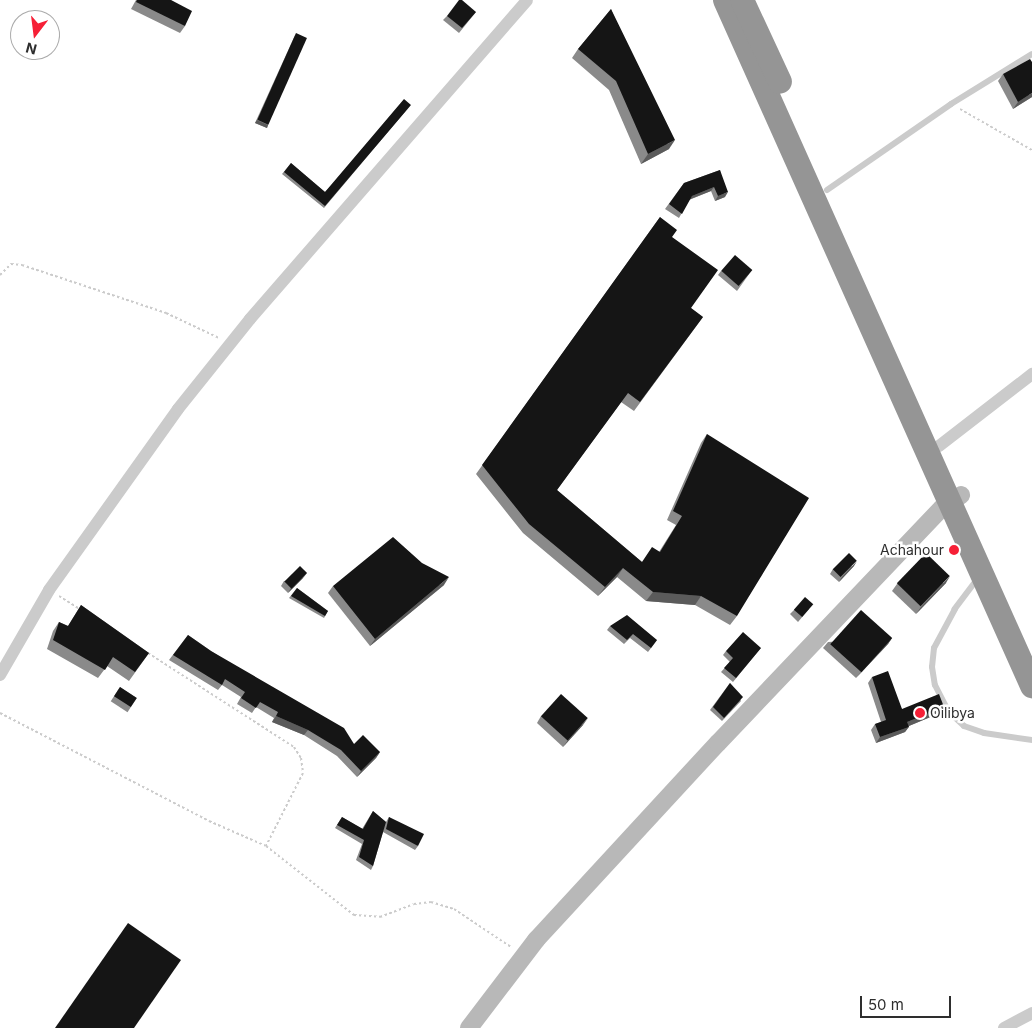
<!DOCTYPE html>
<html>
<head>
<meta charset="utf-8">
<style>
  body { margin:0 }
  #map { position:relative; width:1032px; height:1028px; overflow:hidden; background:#fff; font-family:Inter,sans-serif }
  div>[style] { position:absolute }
  .path>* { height:2px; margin-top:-1px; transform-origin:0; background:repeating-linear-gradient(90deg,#cbcbcb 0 2.5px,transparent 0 5px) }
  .lane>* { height:6px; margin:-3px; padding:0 3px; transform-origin:3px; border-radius:3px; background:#cbcbcb }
  .street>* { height:12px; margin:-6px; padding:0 6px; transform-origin:6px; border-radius:6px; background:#cbcbcb }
  .secondary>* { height:18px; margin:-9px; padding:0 9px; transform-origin:9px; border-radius:9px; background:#b8b8b8 }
  .highway>* { height:24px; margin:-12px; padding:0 12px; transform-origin:12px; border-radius:12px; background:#959595 }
  .wall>* { inset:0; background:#8a8a8a; transform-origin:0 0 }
  .shaded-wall>* { inset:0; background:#5b5b5b }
  .building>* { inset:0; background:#151515; transform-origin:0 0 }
  .dots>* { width:14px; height:14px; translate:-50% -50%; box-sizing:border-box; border:2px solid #fff; border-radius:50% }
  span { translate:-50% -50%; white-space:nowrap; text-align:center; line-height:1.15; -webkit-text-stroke:5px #fff; paint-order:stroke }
  .poi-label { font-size:14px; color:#2e2e2e }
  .right { translate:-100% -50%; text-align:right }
  .left { translate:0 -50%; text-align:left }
  .north { position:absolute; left:10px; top:10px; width:50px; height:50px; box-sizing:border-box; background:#fff; border:1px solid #ababab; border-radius:50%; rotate:195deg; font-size:14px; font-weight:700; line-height:20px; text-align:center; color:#2e2e2e }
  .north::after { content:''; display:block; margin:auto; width:18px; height:22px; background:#f61f36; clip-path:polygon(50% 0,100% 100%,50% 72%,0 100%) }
  .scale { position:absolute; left:860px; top:996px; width:91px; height:22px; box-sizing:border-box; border:2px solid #2e2e2e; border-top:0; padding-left:6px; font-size:15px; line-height:18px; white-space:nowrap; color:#2e2e2e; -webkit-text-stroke:4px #fff; paint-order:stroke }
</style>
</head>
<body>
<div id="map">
  <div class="path">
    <i style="left:960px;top:109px;width:83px;rotate:29.7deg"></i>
    <i style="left:0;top:275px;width:16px;rotate:-45deg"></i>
    <i style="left:11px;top:264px;width:11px;rotate:5deg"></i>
    <i style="left:22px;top:265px;width:152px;rotate:18.4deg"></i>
    <i style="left:166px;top:313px;width:59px;rotate:25.3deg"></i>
    <i style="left:59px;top:596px;width:26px;rotate:32deg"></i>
    <i style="left:148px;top:653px;width:174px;rotate:32.8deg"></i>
    <i style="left:294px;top:747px;width:13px;rotate:58deg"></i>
    <i style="left:301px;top:758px;width:15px;rotate:82deg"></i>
    <i style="left:303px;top:773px;width:82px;rotate:116.9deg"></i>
    <i style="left:0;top:713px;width:235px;rotate:27.3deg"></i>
    <i style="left:209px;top:821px;width:62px;rotate:23.7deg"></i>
    <i style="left:266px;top:846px;width:112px;rotate:38.1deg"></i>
    <i style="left:354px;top:915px;width:26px;rotate:4deg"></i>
    <i style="left:380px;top:917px;width:36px;rotate:-21deg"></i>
    <i style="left:414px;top:904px;width:17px;rotate:-7deg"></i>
    <i style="left:431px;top:902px;width:24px;rotate:17deg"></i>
    <i style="left:454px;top:909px;width:69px;rotate:33.7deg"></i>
  </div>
  <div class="lane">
    <i style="left:827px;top:190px;width:151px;rotate:-34.7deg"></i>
    <i style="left:951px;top:104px;width:95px;rotate:-31.7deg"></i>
    <i style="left:978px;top:578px;width:39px;rotate:127deg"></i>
    <i style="left:955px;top:609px;width:44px;rotate:118.3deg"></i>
    <i style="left:934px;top:648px;width:19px;rotate:96deg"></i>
    <i style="left:932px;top:667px;width:18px;rotate:81deg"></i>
    <i style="left:935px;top:685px;width:29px;rotate:63deg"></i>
    <i style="left:948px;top:711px;width:22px;rotate:43deg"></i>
    <i style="left:964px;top:726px;width:21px;rotate:19deg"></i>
    <i style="left:984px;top:733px;width:49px;rotate:8.3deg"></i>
  </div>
  <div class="street">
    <i style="left:939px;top:446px;width:118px;rotate:-37.7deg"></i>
    <i style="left:0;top:675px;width:98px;rotate:-60deg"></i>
    <i style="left:49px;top:590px;width:222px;rotate:-54.5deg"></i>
    <i style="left:178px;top:409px;width:115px;rotate:-51.3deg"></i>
    <i style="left:250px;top:319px;width:422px;rotate:-49deg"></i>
    <i style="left:1004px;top:1028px;width:32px;rotate:-28deg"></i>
  </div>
  <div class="secondary">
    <i style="left:469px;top:1028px;width:111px;rotate:-52.7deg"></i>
    <i style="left:536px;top:940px;width:268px;rotate:-47.3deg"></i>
    <i style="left:718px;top:743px;width:325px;rotate:-46.4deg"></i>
    <i style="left:942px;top:508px;width:23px;rotate:-34deg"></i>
  </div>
  <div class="highway">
    <i style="left:725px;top:0;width:752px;rotate:65.89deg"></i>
    <i style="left:742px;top:0;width:90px;rotate:65.1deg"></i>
  </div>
  <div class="wall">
    <i style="clip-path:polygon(136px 0,171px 0,185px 26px,180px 33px,131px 9px)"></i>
    <i style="clip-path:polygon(611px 9px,669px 149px,641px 164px,609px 90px,572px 58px,578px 49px)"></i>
    <i style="clip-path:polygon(476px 12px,459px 33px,443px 20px,447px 16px)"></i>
    <i style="clip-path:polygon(296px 33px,267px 128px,255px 123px)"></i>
    <i style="clip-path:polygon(1003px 74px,1032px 97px,1013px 109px,998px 81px)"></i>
    <i style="clip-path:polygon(409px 107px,324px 208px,282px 174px,291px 163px,325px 192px)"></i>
    <i style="clip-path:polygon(720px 170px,725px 197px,715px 201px,711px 191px,689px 200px,679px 218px,665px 209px,684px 183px)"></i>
    <i style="clip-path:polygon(660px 217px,672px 237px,691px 308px,703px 317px,634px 411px,621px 402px,557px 490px,642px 562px,659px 552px,676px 525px,667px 520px,701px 443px,707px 434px,737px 616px,730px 625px,695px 605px,646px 601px,617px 577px,598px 596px,523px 533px,476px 474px)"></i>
    <i style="clip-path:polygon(752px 270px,737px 291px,718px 275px,721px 271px)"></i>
    <i style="clip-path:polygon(854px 566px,839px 582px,830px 574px,833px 569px)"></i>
    <i style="clip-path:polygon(303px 578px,288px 593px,281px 586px,284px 581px)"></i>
    <i style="clip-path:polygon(946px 583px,916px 614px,892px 591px,897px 584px)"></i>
    <i style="clip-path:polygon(444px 585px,370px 646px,328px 593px,333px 586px)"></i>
    <i style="clip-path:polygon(297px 588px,328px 611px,324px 618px,289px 598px)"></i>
    <i style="clip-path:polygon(81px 605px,149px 653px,129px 681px,107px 666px,98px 678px,47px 649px,53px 631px,59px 622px,68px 626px)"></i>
    <i style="clip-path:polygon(809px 609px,798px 622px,790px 614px,794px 610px)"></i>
    <i style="clip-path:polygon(610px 626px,657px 640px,648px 652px,630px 638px,624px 644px,607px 630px)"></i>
    <i style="clip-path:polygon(188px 635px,211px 651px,354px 744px,380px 752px,376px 758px,357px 777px,337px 756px,304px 735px,272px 722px,274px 718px,256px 707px,252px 713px,237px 704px,241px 697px,222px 685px,218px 690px,169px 660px)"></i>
    <i style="clip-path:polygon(892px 638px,888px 644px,856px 678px,823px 648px,828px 642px)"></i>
    <i style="clip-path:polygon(761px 648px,733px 682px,721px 672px,730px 662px,723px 655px,726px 651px)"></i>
    <i style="clip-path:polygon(872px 677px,902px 709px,940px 713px,909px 726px,905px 732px,876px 743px,871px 730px,875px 724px,881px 722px,868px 683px)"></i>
    <i style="clip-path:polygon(730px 683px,741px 701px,722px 721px,710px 710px)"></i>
    <i style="left:120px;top:687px;width:20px;height:17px;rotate:33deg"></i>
    <i style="clip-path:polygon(541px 716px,583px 725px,563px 747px,537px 723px)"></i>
    <i style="clip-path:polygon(373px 811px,386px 822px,389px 817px,418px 846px,415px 850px,383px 832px,373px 866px,371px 870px,356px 860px,362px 844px,335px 828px,342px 817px,362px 829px)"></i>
  </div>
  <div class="shaded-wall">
    <i style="clip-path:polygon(1032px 93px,1032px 97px,1013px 109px,1018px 102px)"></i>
    <i style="clip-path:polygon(257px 120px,268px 125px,267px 128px,255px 123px)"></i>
    <i style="clip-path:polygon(675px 140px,669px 149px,641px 164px,648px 154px)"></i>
    <i style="clip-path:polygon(714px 187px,711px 191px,688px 200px,692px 196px)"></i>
    <i style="clip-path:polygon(728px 192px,725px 197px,715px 201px,718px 196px)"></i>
    <i style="clip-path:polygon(857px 561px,854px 566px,839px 582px,842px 577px)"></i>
    <i style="clip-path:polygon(623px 568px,617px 577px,598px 596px,605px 587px)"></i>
    <i style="clip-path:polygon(307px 573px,303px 578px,288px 593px,291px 588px)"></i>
    <i style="clip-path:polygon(950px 576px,946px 583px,916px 614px,921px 607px)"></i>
    <i style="clip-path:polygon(449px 577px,444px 585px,370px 646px,375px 639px)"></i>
    <i style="clip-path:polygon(653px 592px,701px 596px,695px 605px,646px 601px)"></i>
    <i style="clip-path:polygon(892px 638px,888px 644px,856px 678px,861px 672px)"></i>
    <i style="clip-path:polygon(944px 707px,940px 713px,904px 728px,907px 722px)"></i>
    <i style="clip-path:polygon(276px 716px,308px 730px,304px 735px,272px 722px)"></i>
    <i style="clip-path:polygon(588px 718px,583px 725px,563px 747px,568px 740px)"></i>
    <i style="clip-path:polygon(909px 727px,905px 732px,876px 743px,880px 737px)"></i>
    <i style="clip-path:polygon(380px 752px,376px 758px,357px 777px,361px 771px)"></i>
  </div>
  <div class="building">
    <i style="clip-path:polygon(137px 0,171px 0,192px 11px,185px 26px,136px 2px)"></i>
    <i style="clip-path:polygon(459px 0,462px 0,476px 12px,462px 28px,447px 16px)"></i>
    <i style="clip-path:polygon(611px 9px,675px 140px,648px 154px,616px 81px,578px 49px)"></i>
    <i style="left:296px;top:33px;width:12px;height:95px;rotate:24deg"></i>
    <i style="clip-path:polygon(1030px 59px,1032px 62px,1032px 93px,1018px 102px,1003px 74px)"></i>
    <i style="clip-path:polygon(404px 99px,411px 105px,325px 206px,284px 172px,291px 163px,325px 192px)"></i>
    <i style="clip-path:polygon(720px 170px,728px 192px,718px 196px,714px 187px,692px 196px,682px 214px,669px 204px,684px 183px)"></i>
    <i style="clip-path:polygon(660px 217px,677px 230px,672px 237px,718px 270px,691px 308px,703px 317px,640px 402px,628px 393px,557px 490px,642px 562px,652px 547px,660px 552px,682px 516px,673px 511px,707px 434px,809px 498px,737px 616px,701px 596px,653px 592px,623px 568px,605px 587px,529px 524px,482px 465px)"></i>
    <i style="left:735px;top:255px;width:23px;height:21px;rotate:41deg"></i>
    <i style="clip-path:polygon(393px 537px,422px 563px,449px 577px,375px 639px,333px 586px)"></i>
    <i style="left:849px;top:553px;width:11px;height:23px;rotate:45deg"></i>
    <i style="left:926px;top:553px;width:33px;height:42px;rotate:44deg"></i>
    <i style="left:300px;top:566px;width:10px;height:22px;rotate:45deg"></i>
    <i style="clip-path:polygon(297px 588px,328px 611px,325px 616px,291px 596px)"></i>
    <i style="left:805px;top:597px;width:11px;height:17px;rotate:41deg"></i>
    <i style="clip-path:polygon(81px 605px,149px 653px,135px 672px,113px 657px,105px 670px,53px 640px,59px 622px,68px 626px)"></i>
    <i style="left:861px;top:610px;width:42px;height:46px;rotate:42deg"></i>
    <i style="clip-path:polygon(627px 615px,657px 640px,651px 648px,633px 634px,627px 640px,610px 626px)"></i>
    <i style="clip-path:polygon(743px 632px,761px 648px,736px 678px,724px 668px,733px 658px,726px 651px)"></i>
    <i style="clip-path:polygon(188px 635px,211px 651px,344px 728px,354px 744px,363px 735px,380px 752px,361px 771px,341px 750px,308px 730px,276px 716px,278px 712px,260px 702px,256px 708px,241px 698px,245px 692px,225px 679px,222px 685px,173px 655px)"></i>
    <i style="clip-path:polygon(888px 671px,902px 709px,939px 694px,944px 707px,907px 722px,909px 727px,880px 737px,875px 724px,886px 720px,872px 677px)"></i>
    <i style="clip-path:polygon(730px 683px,743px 697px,724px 718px,713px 707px)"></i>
    <i style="left:120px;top:687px;width:20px;height:11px;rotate:33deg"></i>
    <i style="left:561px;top:694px;width:36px;height:30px;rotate:42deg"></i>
    <i style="clip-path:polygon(373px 811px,386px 822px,373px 866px,359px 857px,364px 840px,337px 825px,342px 817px,363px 829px)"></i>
    <i style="clip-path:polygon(389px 817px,424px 834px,418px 846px,386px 829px)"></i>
    <i style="clip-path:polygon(128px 923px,181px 960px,134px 1028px,55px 1028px)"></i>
  </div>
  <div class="dots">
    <i style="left:954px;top:550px;background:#f61f36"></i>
    <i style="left:920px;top:713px;background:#f61f36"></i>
  </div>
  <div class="poi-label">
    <span class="right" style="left:944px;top:550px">Achahour</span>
    <span class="left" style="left:930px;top:713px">Oilibya</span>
  </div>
  <div class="north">N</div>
  <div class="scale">50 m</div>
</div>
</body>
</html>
